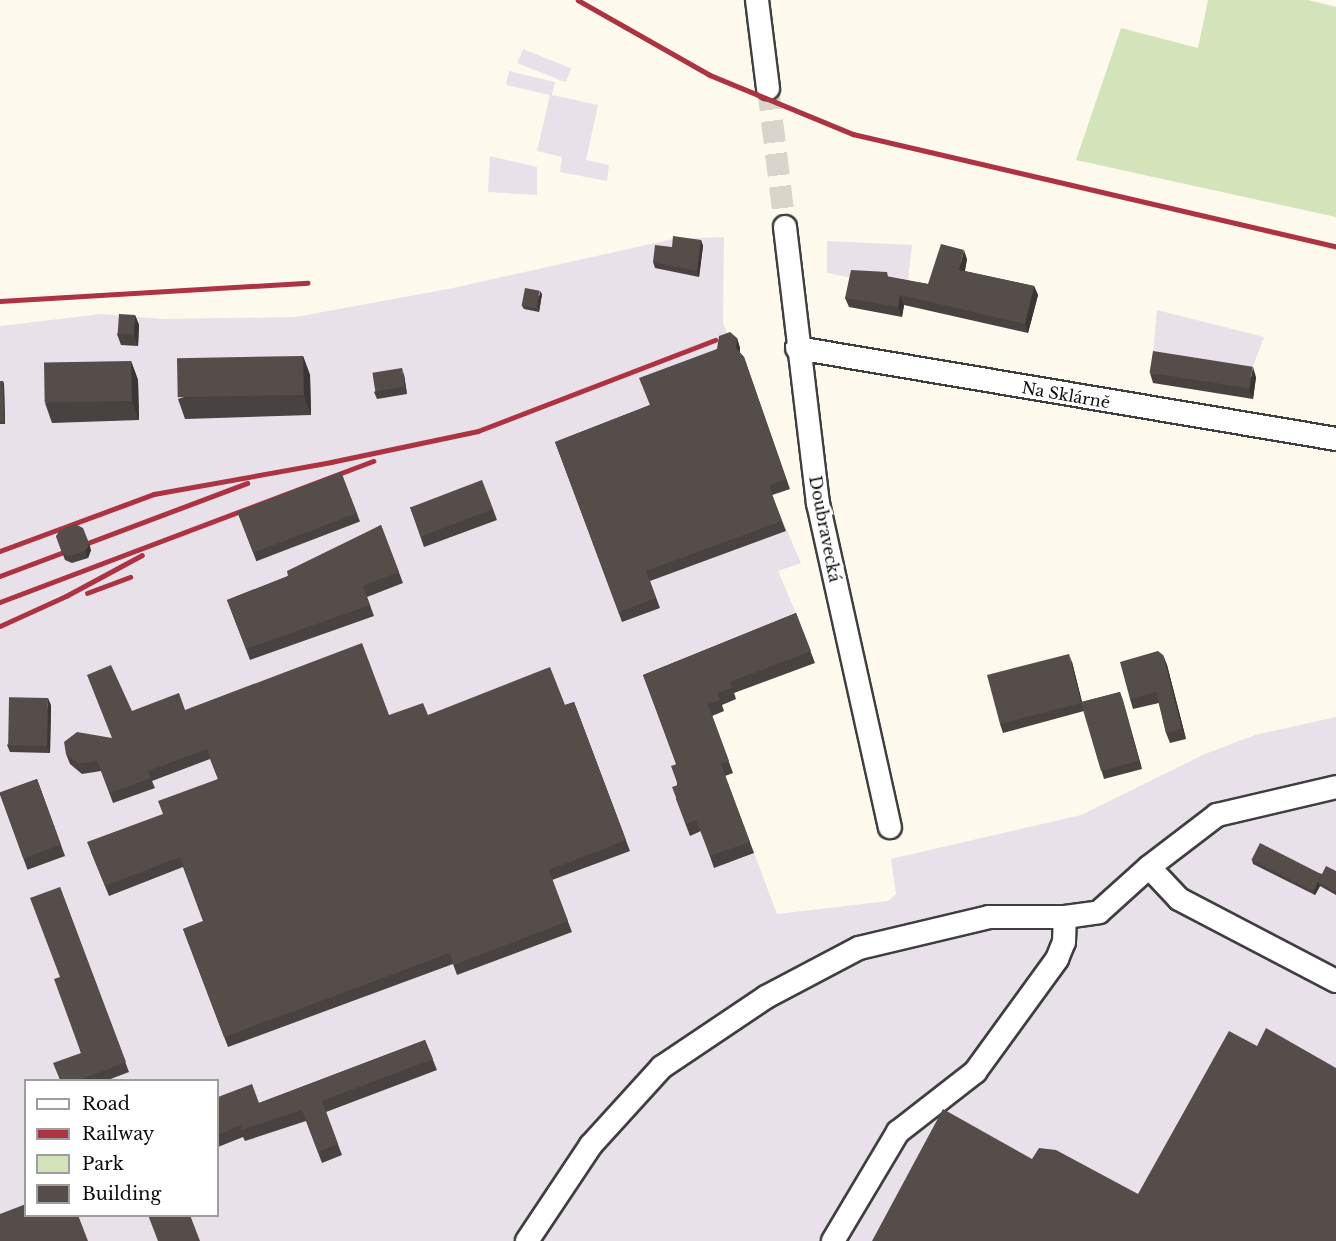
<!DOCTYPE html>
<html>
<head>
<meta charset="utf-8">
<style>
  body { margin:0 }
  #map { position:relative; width:1336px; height:1241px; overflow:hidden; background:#fdf9ed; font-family:"Libre Baskerville",serif }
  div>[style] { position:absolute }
  .industrial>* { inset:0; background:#e8e1ea; transform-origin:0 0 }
  .green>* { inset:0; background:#d3e4ba }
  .minor-tunnel>* { height:22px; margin-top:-11px; transform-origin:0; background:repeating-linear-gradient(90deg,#d9d5cb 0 22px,transparent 0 33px) }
  .roads { filter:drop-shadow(2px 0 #3f3f3f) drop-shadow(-2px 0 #3f3f3f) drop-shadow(0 2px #3f3f3f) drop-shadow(0 -2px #3f3f3f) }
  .minor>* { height:22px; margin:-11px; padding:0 11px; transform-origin:11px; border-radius:11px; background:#fff }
  .rail>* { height:4.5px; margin:-2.25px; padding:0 2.25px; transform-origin:2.25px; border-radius:2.25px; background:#ad3342 }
  .wall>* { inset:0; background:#484240; transform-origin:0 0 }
  .shaded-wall>* { inset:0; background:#3b3634 }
  .building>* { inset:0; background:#544d4a; transform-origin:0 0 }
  span { translate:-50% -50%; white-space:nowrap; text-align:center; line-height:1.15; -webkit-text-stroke:6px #fff; paint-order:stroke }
  .street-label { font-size:16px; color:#0c0c0c }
  .legend { position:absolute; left:24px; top:1079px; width:195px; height:138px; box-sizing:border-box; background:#fff; border:2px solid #9e9e9e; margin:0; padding:8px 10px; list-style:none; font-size:18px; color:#0c0c0c }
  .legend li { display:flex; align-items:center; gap:12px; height:30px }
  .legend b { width:30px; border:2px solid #9e9e9e }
</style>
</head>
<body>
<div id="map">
  <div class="industrial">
    <i style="left:523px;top:49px;width:52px;height:15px;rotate:22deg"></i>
    <i style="clip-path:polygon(509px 71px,555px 82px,552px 95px,598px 105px,586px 160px,609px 165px,607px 181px,560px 172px,562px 157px,537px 151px,550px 95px,506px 85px)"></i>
    <i style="clip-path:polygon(490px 156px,537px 167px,537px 195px,488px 192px)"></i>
    <i style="clip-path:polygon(evenodd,724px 237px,723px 323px,790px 489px,772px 496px,801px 563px,778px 571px,801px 625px,735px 693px,736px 699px,722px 705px,724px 711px,712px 716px,733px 773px,725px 776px,777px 914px,888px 901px,896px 894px,891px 859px,1081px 815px,1205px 754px,1255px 735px,1336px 717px,1336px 1241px,0 1241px,0 326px,101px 314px,164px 319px,296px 317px,453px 288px,673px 239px,724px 237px,26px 1080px,218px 1080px,218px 1216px,26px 1216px,26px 1080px)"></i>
    <i style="clip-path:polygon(827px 241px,912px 245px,907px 289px,827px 273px)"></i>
    <i style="clip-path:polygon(1157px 310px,1264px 337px,1252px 369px,1153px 354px)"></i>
  </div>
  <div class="green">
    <i style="clip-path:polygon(1208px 0,1308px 0,1336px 7px,1336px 217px,1076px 160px,1121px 28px,1198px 48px)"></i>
  </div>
  <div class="minor-tunnel">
    <i style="left:768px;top:88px;width:140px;rotate:83deg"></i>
  </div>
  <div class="roads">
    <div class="minor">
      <i style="left:757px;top:0;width:89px;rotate:82.9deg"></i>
      <i style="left:785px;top:227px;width:278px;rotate:83.2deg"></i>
      <i style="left:818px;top:503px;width:332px;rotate:77.5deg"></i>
      <i style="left:797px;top:348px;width:547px;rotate:9.58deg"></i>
      <i style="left:1149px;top:867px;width:44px;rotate:46.8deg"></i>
      <i style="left:1179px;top:899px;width:177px;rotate:27.6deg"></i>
      <i style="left:527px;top:1241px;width:115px;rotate:-56.3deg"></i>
      <i style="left:591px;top:1145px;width:105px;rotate:-47.7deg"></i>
      <i style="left:662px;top:1067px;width:125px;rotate:-33.9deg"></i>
      <i style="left:766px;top:997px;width:105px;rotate:-27.8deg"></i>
      <i style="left:859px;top:948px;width:134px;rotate:-13.4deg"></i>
      <i style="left:989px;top:917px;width:76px"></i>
      <i style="left:1065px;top:917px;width:34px;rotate:-8deg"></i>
      <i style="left:1099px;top:912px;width:67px;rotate:-42deg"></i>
      <i style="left:1149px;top:867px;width:86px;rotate:-37.4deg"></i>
      <i style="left:1217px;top:815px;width:122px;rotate:-13.2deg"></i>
      <i style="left:833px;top:1241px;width:127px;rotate:-59.2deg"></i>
      <i style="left:898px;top:1132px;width:98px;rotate:-37.9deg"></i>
      <i style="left:975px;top:1072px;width:140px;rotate:-54deg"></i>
      <i style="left:1057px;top:959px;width:18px;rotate:-68deg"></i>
      <i style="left:1064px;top:942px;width:25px;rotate:-88deg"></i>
    </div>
  </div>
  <div class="rail">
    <i style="left:578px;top:0;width:152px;rotate:29.6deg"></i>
    <i style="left:710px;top:75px;width:155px;rotate:22.4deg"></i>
    <i style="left:853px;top:134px;width:496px;rotate:13.1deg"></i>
    <i style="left:0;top:301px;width:308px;rotate:-3.4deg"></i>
    <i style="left:0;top:551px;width:164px;rotate:-20.3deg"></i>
    <i style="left:154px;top:494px;width:180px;rotate:-10.2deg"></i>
    <i style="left:331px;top:462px;width:150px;rotate:-11.9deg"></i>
    <i style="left:478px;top:431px;width:254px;rotate:-21deg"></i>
    <i style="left:0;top:576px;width:264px;rotate:-20.6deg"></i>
    <i style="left:87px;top:593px;width:46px;rotate:-20.4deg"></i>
    <i style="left:0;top:602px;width:399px;rotate:-20.7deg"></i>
    <i style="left:0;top:626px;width:72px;rotate:-24.4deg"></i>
    <i style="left:66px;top:596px;width:86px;rotate:-28.3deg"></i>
  </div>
  <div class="wall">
    <i style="clip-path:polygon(701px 240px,703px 246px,699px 277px,655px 268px,653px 262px,672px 247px)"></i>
    <i style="clip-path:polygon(967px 259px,965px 271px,1034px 286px,1038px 295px,1028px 333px,904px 305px,902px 317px,849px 307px,845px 298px,887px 272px,888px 277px,928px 284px)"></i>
    <i style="clip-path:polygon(542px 294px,539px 312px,524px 309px,522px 306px)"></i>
    <i style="clip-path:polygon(135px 315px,139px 325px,138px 346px,121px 345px,117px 334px)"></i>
    <i style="clip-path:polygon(737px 338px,740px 348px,740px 353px,744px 357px,790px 489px,772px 495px,786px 531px,650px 581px,660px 608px,622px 622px,555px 442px,650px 405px,717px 349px)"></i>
    <i style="clip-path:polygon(303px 356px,310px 375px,311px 415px,185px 419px,178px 399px)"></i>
    <i style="clip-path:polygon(131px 361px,138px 380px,139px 420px,52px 423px,45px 403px)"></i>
    <i style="clip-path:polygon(1150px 373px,1256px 377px,1253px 399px,1153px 383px)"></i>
    <i style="clip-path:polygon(404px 375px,407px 394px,377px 399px,374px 392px)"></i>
    <i style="clip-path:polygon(0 381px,3px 381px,4px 384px,5px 424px,0 424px)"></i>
    <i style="left:341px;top:472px;width:53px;height:111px;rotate:69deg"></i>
    <i style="clip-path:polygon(410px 507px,493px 509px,497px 520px,424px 547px)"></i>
    <i style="clip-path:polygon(381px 525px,403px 583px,367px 597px,374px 616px,250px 660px,227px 600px,288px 576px)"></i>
    <i style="clip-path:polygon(56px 536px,91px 550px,88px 558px,72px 563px,65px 560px)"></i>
    <i style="clip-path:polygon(796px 613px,815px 663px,734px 693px,736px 699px,722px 705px,724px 711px,712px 716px,733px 773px,725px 776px,754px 853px,714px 868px,701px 831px,690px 836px,676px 799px,677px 785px,676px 764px,643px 675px)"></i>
    <i style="clip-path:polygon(1163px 655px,1167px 665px,1186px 739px,1170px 743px,1166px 733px,1159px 703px,1133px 709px,1130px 699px)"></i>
    <i style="clip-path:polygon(1072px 662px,1082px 702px,1120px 692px,1142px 769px,1104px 779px,1084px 711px,1003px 733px,1000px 724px)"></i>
    <i style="clip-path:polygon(574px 702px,630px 851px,552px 880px,572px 932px,457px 975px,453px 964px,228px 1047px,183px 929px,203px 921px,183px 867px,109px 896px,91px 852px,163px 815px,218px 779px,210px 759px,152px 781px,155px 788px,113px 803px,101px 771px,82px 774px,70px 764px,66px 754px,112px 738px,132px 711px,185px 710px,389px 715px,428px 715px,565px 705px)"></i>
    <i style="clip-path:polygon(51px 705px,50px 753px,10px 752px,7px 745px)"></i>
    <i style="left:37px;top:779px;width:82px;height:40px;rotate:70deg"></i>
    <i style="clip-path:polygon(1252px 860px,1322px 874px,1336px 871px,1336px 895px,1320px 886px,1315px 895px,1253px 864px)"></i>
    <i style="clip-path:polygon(60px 887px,129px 1072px,108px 1080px,60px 1080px,81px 1053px,60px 977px)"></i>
    <i style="clip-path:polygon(425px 1040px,437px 1070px,326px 1112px,342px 1155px,322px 1163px,306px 1121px,245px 1141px,243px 1137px,218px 1147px,218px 1097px,259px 1103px)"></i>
  </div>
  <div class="shaded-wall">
    <i style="clip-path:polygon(701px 240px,703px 246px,699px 277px,697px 271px)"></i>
    <i style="clip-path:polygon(964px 250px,967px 259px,963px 279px,959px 270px)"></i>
    <i style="clip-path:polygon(1034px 286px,1038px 295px,1028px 333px,1025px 324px)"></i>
    <i style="clip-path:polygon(540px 291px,542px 294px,539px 312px,538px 308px)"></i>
    <i style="clip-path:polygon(900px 295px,904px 305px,902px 317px,898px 307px)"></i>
    <i style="clip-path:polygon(135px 315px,139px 325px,138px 346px,134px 335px)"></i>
    <i style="clip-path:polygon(737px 338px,740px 348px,739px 358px,736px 348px)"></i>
    <i style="clip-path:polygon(303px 356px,310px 375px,311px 415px,304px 395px)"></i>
    <i style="clip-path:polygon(131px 361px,138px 380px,139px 420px,132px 401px)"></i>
    <i style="clip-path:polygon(1253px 367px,1256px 377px,1253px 399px,1249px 389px)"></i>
    <i style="clip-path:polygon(402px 368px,404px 375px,407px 394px,405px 387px)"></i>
    <i style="clip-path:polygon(3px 381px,4px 384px,5px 424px,4px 421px)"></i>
    <i style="clip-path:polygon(89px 543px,91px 550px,88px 558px,85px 551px)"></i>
    <i style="clip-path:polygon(1069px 654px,1072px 662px,1084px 710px,1081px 702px)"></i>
    <i style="clip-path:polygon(1163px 655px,1167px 665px,1186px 739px,1182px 729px)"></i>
    <i style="clip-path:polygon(1120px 692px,1123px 700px,1142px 769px,1139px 761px)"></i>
    <i style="clip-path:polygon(48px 698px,51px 705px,50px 753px,47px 746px)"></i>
    <i style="clip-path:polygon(1318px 882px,1320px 886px,1315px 895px,1314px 892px)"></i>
  </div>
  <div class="building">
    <i style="clip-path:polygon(673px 236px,701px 240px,697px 271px,653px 262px,655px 245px,672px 247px)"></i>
    <i style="clip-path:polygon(941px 244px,964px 250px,959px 270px,1034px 286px,1025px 324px,900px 295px,898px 307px,845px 298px,851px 270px,887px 272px,886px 276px,928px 284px)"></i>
    <i style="left:525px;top:288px;width:15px;height:18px;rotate:11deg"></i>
    <i style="left:119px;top:314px;width:16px;height:20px;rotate:4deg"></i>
    <i style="clip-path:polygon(730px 332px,737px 338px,736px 348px,744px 357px,786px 479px,769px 486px,782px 521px,646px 571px,656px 598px,619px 612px,555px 442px,650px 405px,639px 378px,717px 349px,719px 336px)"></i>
    <i style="left:1153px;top:351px;width:101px;height:22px;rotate:9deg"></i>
    <i style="left:303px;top:356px;width:39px;height:126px;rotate:89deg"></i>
    <i style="left:131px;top:361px;width:40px;height:87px;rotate:89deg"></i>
    <i style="left:402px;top:368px;width:19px;height:30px;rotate:81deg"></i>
    <i style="clip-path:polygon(0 381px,3px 381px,4px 421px,0 421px)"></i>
    <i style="left:341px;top:472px;width:44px;height:111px;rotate:69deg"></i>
    <i style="left:482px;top:480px;width:31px;height:77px;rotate:69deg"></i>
    <i style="clip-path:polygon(75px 524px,83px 528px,89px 543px,85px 551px,70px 556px,62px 553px,56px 536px,60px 530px)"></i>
    <i style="clip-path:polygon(381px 525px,399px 572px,363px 586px,370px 605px,246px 649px,227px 600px,288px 576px,287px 571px)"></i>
    <i style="clip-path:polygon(796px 613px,811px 651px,730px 682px,732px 688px,718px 693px,720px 700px,708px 704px,729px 761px,721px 764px,750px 842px,710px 856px,696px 820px,686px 824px,672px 787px,678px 785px,671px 766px,677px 764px,643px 675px)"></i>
    <i style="clip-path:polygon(362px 643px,389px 715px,423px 703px,428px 715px,550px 667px,565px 705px,574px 702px,626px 840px,549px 870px,568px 921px,454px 965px,450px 953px,224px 1037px,183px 929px,204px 921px,180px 857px,105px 886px,87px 842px,163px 814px,158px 801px,218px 779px,207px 749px,148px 771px,151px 778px,110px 793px,97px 761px,78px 764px,66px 754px,64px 742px,77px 732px,112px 738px,87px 675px,111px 665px,132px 711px,179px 693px,185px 710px)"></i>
    <i style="clip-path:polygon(1158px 651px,1163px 655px,1182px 729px,1166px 733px,1156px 692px,1130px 699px,1120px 662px)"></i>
    <i style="clip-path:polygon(1069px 654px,1081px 702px,1120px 692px,1139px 761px,1101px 771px,1081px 703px,1000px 724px,987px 675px)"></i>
    <i style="left:48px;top:698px;width:48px;height:39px;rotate:91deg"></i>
    <i style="left:37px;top:779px;width:70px;height:40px;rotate:70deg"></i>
    <i style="left:1260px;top:843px;width:69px;height:19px;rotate:27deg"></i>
    <i style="clip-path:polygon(1326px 866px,1336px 871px,1336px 892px,1318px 882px)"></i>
    <i style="clip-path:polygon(60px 887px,126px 1062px,80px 1080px,60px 1080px,53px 1063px,81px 1053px,54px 979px,60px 977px,30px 898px)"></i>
    <i style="clip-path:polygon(1266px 1028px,1336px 1068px,1336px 1241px,872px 1241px,943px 1109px,1032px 1159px,1039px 1148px,1056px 1150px,1138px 1194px,1229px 1031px,1257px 1046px)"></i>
    <i style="clip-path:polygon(425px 1040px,433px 1059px,322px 1101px,338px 1144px,318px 1152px,302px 1110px,241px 1130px,241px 1125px,218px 1135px,218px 1097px,252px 1084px,259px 1103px)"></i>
    <i style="clip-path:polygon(26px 1204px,26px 1215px,78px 1215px,88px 1241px,0 1241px,0 1214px)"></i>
    <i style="clip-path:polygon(148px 1215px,190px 1215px,200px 1241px,158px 1241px)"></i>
  </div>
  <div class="street-label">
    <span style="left:1066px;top:395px;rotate:10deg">Na Sklárně</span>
    <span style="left:825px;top:529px;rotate:79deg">Doubravecká</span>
  </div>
  <ul class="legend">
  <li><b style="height:8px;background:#fff"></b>Road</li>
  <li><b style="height:8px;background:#ad3342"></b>Railway</li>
  <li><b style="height:16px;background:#d3e4ba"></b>Park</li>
  <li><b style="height:16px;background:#544d4a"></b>Building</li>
  </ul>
</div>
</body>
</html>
